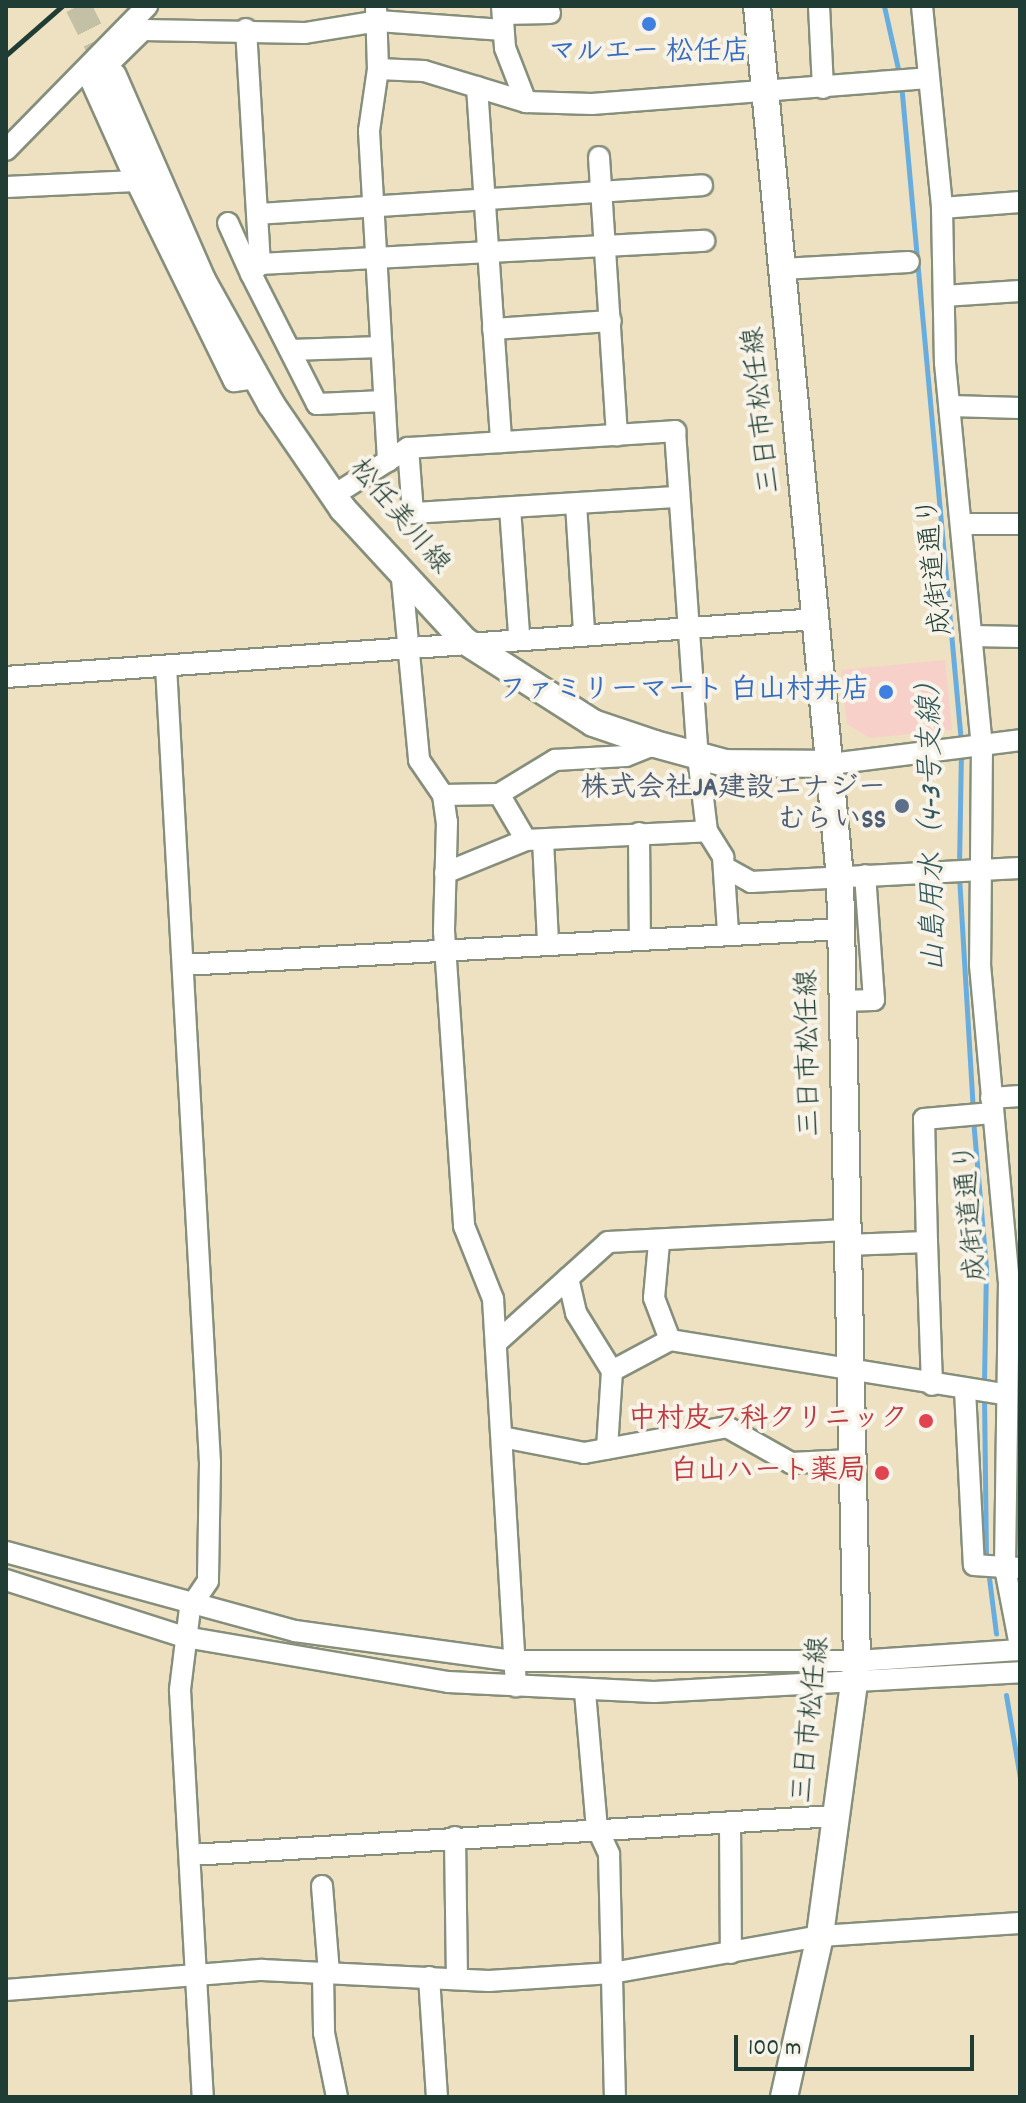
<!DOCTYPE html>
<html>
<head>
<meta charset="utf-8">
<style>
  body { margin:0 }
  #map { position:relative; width:1026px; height:2103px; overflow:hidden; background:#ede1c2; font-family:Dekko,"Klee One",sans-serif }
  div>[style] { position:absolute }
  .built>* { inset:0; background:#f7d0ca }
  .stream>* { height:5px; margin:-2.5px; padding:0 2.5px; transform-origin:2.5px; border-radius:2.5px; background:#68adde }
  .major-tunnel>* { height:26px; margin-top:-13px; transform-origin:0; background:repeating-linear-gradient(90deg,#c4c0a6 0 26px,transparent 0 39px) }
  .roads { filter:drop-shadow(2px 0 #868f7b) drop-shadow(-2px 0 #868f7b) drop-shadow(0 2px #868f7b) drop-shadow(0 -2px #868f7b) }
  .minor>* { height:20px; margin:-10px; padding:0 10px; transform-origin:10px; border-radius:10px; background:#fff }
  .major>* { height:26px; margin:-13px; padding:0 13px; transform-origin:13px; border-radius:13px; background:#fff }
  .rail>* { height:5px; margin:-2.5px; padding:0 2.5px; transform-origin:2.5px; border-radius:2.5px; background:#1f3d34 }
  .dots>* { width:22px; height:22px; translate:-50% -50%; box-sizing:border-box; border:4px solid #f7f3e8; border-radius:50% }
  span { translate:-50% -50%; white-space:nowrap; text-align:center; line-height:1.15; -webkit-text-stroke:8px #f7f3e8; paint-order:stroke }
  .shop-label { font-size:28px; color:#366cbe; font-weight:700 }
  .right { translate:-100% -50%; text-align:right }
  .street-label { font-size:28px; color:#1f3d34 }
  .service-label { font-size:28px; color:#4e5e75; font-weight:700 }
  .health-label { font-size:28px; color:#be3a42; font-weight:700 }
  .water-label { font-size:30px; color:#31595e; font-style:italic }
  .frame { position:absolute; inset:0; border:8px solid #1f3d34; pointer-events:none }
  .scale { position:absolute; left:734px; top:2035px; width:240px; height:36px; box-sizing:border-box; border:4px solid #1f3d34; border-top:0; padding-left:10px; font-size:24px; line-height:28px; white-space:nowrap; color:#1f3d34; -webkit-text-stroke:6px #f7f3e8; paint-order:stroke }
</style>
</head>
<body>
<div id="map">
  <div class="built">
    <i style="clip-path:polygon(945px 660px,952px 730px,870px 738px,847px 724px,841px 670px)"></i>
  </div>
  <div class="stream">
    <i style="left:884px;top:6px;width:69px;rotate:77.4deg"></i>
    <i style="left:901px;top:83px;width:662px;rotate:84.8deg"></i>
    <i style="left:959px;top:866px;width:114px;rotate:-89deg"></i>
    <i style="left:959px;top:876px;width:233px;rotate:86.6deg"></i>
    <i style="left:973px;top:1119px;width:149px;rotate:85deg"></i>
    <i style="left:986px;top:1267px;width:118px;rotate:91deg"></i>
    <i style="left:984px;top:1395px;width:165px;rotate:89.3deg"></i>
    <i style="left:988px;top:1570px;width:64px;rotate:82.8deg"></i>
    <i style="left:1006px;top:1695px;width:84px;rotate:80.4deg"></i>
  </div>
  <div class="major-tunnel">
    <i style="left:78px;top:6px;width:76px;rotate:63.4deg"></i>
  </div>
  <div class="roads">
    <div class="minor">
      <i style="left:376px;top:6px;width:63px;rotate:88.2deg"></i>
      <i style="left:378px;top:69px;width:63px;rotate:98.3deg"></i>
      <i style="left:369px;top:131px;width:331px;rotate:86.7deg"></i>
      <i style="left:502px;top:6px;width:42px;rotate:85.9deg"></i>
      <i style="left:505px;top:48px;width:58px;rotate:68.7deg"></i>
      <i style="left:819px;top:6px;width:82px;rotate:87.2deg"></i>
      <i style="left:922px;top:6px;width:203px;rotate:84.3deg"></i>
      <i style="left:942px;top:208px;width:155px;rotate:88.9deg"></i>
      <i style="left:945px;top:363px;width:384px;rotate:84.5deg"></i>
      <i style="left:982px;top:745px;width:220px;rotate:90.5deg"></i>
      <i style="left:980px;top:965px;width:317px;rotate:84.8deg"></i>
      <i style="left:1009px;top:1281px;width:287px;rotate:90.8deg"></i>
      <i style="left:1005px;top:1568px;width:79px;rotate:79.1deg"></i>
      <i style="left:503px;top:14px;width:47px;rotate:-1.2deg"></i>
      <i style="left:246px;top:29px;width:235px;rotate:86.6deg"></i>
      <i style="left:378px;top:69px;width:46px;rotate:2.5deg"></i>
      <i style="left:424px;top:71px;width:107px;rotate:16.9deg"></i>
      <i style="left:526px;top:102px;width:66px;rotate:1.7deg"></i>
      <i style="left:592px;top:104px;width:337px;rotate:-4.4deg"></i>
      <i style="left:477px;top:87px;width:356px;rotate:86.1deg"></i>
      <i style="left:6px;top:150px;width:202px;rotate:-45.6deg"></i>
      <i style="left:599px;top:157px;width:279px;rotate:86.3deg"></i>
      <i style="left:136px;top:181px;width:110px;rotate:-114.2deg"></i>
      <i style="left:91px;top:81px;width:73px;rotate:-44.4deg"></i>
      <i style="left:143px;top:30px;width:162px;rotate:1.1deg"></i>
      <i style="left:305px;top:33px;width:74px;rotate:-9.3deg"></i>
      <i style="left:378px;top:21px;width:125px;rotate:4.1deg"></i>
      <i style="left:6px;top:187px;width:130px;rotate:-2.6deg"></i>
      <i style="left:136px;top:181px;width:223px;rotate:63.9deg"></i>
      <i style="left:234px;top:381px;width:23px;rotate:-7deg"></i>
      <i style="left:942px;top:208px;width:78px;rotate:-4.4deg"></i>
      <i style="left:258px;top:214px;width:445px;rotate:-3.7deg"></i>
      <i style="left:228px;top:223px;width:56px;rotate:65.7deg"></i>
      <i style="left:782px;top:269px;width:127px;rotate:-3.2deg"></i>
      <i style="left:944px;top:296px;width:76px;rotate:-3.8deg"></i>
      <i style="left:493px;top:329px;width:118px;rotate:-3.9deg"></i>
      <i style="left:290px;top:350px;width:91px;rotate:-1.9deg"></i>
      <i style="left:384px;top:401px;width:67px;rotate:177.4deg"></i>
      <i style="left:317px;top:404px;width:146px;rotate:-116.9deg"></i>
      <i style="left:251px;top:274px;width:13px;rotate:-48deg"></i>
      <i style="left:260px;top:264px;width:445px;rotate:-3deg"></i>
      <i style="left:950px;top:406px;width:70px;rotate:1.6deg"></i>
      <i style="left:408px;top:448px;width:65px;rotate:85.6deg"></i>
      <i style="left:413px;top:513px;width:265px;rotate:-3.5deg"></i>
      <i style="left:334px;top:495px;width:88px;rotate:-32.4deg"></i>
      <i style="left:408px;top:448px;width:268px;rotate:-3.6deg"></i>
      <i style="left:675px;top:431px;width:326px;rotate:86deg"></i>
      <i style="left:698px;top:756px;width:76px;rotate:83.2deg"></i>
      <i style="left:707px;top:831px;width:31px;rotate:58deg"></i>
      <i style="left:723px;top:857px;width:76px;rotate:86.2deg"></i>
      <i style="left:576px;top:504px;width:128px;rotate:86.4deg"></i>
      <i style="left:510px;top:508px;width:127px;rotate:85.9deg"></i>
      <i style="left:962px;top:524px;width:58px"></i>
      <i style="left:402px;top:579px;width:182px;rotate:84.6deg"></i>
      <i style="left:419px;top:760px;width:42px;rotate:55.6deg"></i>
      <i style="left:443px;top:795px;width:27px;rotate:82deg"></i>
      <i style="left:447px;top:822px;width:109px;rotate:91.6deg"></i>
      <i style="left:444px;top:931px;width:296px;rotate:86.1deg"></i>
      <i style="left:464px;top:1226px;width:79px;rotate:68.3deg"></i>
      <i style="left:493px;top:1299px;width:388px;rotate:86.6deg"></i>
      <i style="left:972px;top:636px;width:48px;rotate:1.2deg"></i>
      <i style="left:166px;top:666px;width:798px;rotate:86.84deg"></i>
      <i style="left:210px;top:1463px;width:118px;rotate:91deg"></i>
      <i style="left:208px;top:1581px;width:32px;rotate:124deg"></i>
      <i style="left:190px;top:1608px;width:83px;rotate:97deg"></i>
      <i style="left:180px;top:1690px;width:408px;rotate:86.8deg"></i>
      <i style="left:6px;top:677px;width:813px;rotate:-4.09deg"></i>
      <i style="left:831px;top:764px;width:191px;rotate:-7.2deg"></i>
      <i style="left:499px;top:794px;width:53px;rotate:59.6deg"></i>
      <i style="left:526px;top:840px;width:181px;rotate:-2.8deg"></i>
      <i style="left:443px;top:795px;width:56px;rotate:-1deg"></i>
      <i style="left:499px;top:794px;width:66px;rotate:-31.3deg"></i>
      <i style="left:555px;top:760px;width:71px;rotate:-3.2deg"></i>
      <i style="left:626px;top:756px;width:31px;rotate:-22deg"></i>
      <i style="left:639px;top:833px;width:105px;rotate:89.5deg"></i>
      <i style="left:543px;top:840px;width:103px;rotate:87.2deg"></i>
      <i style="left:724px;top:867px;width:31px;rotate:29deg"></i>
      <i style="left:751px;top:882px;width:269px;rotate:-3deg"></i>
      <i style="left:445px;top:873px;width:87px;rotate:-22.2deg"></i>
      <i style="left:183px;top:965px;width:659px;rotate:-3.13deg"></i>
      <i style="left:842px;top:1001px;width:32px;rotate:-2deg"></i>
      <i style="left:874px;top:1000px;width:125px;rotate:-94.1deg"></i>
      <i style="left:991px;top:1098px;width:29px;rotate:-4deg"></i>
      <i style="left:927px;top:1242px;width:123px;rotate:-91.4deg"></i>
      <i style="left:924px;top:1119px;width:68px;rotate:-5deg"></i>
      <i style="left:659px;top:1243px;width:55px;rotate:95.2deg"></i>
      <i style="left:654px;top:1298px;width:45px;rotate:69.1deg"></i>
      <i style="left:846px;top:1245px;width:81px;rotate:-2.1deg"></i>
      <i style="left:927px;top:1242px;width:143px;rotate:88deg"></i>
      <i style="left:568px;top:1278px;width:36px;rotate:77deg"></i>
      <i style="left:576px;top:1313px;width:68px;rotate:58.2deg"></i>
      <i style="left:612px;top:1371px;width:78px;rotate:93.7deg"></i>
      <i style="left:496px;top:1343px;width:151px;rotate:-42deg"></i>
      <i style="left:608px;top:1242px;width:238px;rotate:-2.9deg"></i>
      <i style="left:612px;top:1371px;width:66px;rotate:-28.1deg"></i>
      <i style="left:670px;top:1340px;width:339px;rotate:9.2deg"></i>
      <i style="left:965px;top:1390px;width:175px;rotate:87.1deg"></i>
      <i style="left:974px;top:1565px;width:46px;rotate:3.7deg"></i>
      <i style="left:502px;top:1437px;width:84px;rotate:11deg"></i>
      <i style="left:584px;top:1453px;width:145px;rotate:-10.3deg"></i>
      <i style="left:727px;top:1427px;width:73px;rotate:29.4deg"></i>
      <i style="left:791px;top:1463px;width:60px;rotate:-2.9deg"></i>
      <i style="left:6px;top:1552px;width:300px;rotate:15.3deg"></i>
      <i style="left:295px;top:1631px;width:220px;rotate:7.8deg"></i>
      <i style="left:513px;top:1661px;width:344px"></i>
      <i style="left:857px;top:1661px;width:163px;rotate:-3.9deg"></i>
      <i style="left:6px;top:1580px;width:188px;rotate:17.7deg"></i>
      <i style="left:185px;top:1637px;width:267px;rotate:9.7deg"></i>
      <i style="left:448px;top:1682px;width:206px;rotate:2.8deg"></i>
      <i style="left:654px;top:1692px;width:367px;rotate:-3.1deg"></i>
      <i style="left:585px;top:1692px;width:137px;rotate:85deg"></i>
      <i style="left:597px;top:1828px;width:29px;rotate:65deg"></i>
      <i style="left:609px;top:1854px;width:243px;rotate:88.6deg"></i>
      <i style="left:730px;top:1822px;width:131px;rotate:89.6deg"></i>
      <i style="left:455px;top:1837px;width:142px;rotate:89.2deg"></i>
      <i style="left:191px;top:1855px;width:645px;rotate:-3.47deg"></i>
      <i style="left:322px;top:1886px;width:87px;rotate:85.4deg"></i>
      <i style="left:323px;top:1973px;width:60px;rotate:89deg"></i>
      <i style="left:324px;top:2033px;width:65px;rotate:78.5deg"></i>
      <i style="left:429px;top:1977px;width:120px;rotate:86.2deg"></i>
      <i style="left:6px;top:1990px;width:257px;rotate:-4.5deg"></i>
      <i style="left:262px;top:1970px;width:227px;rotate:2.8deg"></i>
      <i style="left:489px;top:1981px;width:123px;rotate:-3.7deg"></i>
      <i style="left:612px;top:1973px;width:211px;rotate:-10.1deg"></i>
      <i style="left:820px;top:1936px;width:200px;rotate:-3.7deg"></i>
    </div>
    <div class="major">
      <i style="left:757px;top:6px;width:875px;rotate:84.56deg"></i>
      <i style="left:840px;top:877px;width:784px;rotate:88.76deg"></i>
      <i style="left:857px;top:1661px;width:277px;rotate:97.7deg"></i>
      <i style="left:820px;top:1936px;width:165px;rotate:102.6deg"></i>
      <i style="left:113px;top:76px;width:223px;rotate:66.4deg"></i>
      <i style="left:202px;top:280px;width:142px;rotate:60.9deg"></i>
      <i style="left:271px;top:404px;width:127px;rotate:55.6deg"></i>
      <i style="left:343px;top:509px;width:180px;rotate:47.3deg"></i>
      <i style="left:465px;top:641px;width:152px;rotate:32.6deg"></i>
      <i style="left:593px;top:723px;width:65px;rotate:18.7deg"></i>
      <i style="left:655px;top:744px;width:73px;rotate:15.2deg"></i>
      <i style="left:725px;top:763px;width:106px;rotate:0.5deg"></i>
    </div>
  </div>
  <div class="rail">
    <i style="left:6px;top:55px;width:74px;rotate:-41.2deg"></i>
  </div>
  <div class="dots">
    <i style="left:649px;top:24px;background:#3f7fe0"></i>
    <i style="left:886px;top:692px;background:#3f7fe0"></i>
    <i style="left:902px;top:806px;background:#5c6f8a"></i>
    <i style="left:926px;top:1421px;background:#e0444e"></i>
    <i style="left:882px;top:1473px;background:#e0444e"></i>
  </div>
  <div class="shop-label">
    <span style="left:649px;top:54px">マルエー 松任店</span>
    <span class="right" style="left:870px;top:692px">ファミリーマート 白山村井店</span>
  </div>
  <div class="street-label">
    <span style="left:764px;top:410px;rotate:-96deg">三日市松任線</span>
    <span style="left:398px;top:518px;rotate:50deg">松任美川線</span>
    <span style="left:937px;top:566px;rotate:-96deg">成街道通り</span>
    <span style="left:811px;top:1053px;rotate:-91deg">三日市松任線</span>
    <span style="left:973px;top:1212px;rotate:-95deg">成街道通り</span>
    <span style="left:813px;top:1720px;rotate:-84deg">三日市松任線</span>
  </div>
  <div class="service-label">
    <span class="right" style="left:886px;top:806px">株式会社JA建設エナジー<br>むらいSS</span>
  </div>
  <div class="health-label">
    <span class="right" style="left:908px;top:1421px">中村皮フ科クリニック</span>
    <span class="right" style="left:866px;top:1473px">白山ハート薬局</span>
  </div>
  <div class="water-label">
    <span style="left:935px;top:819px;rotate:-91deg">山島用水（4-3号支線）</span>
  </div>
  <div class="frame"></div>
  <div class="scale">100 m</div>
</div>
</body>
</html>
